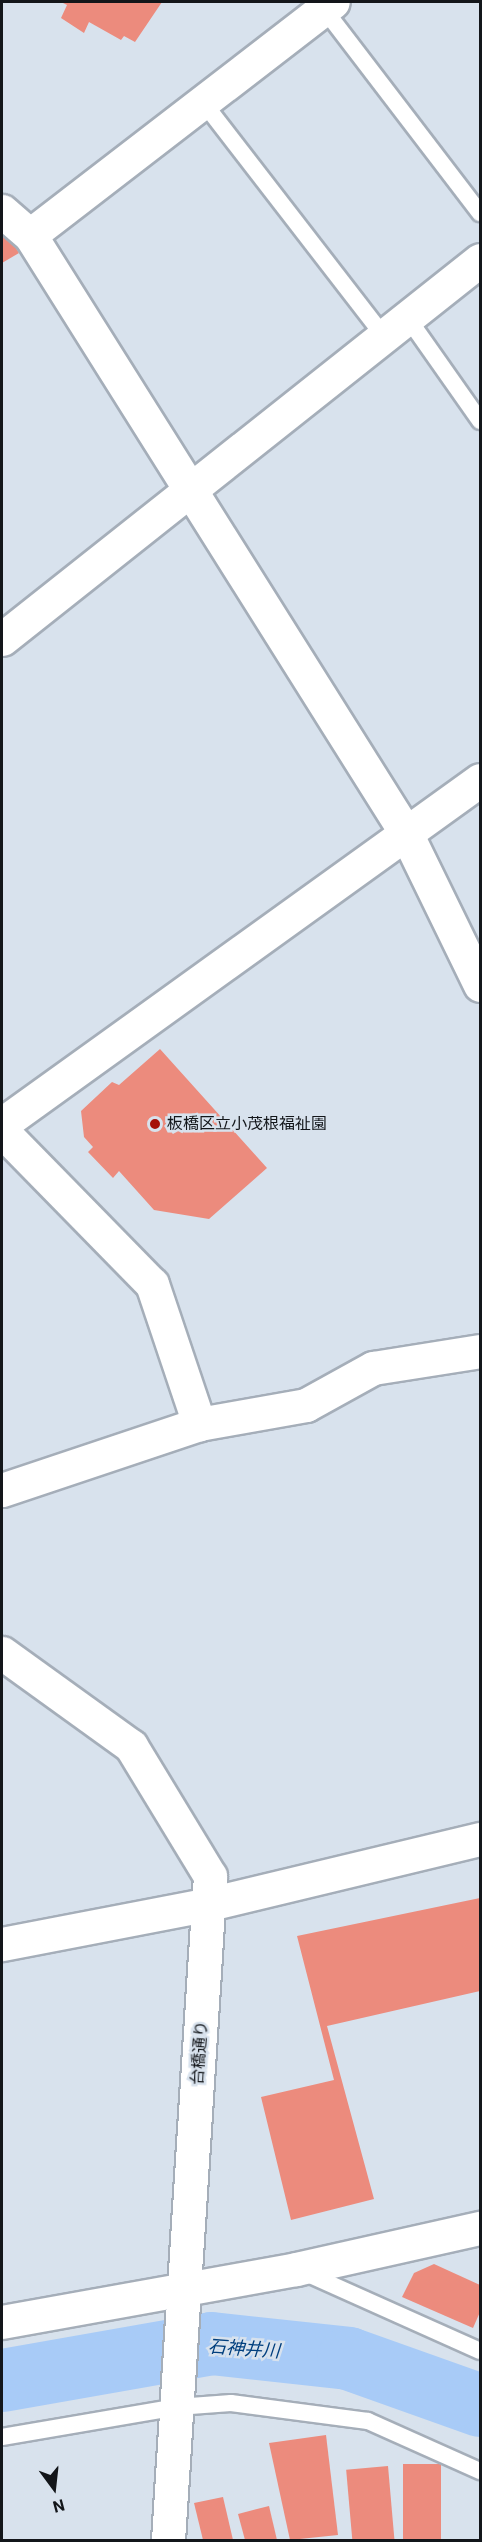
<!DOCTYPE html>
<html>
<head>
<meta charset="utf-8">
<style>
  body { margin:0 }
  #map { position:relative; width:482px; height:2542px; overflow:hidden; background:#d8e2ed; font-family:Roboto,"Noto Sans JP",sans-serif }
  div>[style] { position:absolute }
  .river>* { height:63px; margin:-31.5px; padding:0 31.5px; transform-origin:31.5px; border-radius:31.5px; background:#a8cbf7 }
  .building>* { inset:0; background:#ec8b7d; transform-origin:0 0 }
  .roads { filter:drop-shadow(2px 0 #a5aeb9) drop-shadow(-2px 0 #a5aeb9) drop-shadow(0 2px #a5aeb9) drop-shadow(0 -2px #a5aeb9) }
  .service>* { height:16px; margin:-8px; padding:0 8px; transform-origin:8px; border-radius:8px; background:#fff }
  .minor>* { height:33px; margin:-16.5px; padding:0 16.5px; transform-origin:16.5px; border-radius:16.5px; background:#fff }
  .dots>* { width:16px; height:16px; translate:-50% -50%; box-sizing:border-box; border:3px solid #d8e2ed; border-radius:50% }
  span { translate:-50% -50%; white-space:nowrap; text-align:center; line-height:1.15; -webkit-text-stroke:5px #d8e2ed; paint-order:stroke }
  .poi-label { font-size:16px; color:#13161a }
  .left { translate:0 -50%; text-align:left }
  .street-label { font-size:16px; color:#13161a }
  .water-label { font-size:18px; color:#003f7e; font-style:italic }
  .frame { position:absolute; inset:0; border:3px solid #13161a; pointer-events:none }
  .north { position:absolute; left:24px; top:2458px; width:60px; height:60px; -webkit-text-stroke:4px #d8e2ed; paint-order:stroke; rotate:165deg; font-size:16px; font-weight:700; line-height:24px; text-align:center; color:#13161a }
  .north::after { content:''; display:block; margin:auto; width:21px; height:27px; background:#13161a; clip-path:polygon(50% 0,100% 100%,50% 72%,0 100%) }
</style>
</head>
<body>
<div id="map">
  <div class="river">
    <i style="left:2px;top:2380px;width:212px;rotate:-10deg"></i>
    <i style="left:211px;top:2343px;width:138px;rotate:6.2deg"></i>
    <i style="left:348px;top:2358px;width:140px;rotate:19.6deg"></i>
  </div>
  <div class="building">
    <i style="clip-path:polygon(61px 2px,162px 2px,135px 42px,124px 36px,121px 40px,89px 22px,84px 33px,61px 18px,67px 5px)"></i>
    <i style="clip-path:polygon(7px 233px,19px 253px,2px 263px,2px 236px)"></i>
    <i style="clip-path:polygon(160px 1049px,267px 1168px,209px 1219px,154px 1210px,119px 1171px,113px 1178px,88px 1152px,93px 1147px,84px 1137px,81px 1111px,112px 1082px,119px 1085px)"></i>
    <i style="clip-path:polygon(480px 1898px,480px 1991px,327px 2026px,374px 2199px,291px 2220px,261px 2097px,334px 2080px,297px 1936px)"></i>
    <i style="clip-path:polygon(434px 2264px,480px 2285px,480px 2312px,473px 2328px,402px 2297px,414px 2273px)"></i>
    <i style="clip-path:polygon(326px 2435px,338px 2535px,290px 2540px,269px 2443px)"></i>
    <i style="left:403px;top:2464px;width:38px;height:76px"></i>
    <i style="left:388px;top:2466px;width:74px;height:42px;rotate:85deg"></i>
    <i style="clip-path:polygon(223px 2497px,233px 2540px,203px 2540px,194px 2503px)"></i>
    <i style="clip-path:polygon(269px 2506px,277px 2540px,245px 2540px,238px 2514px)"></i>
  </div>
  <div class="roads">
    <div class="service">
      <i style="left:324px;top:9px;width:257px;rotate:52.6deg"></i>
      <i style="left:203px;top:102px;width:296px;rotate:52.3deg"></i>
      <i style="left:407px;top:317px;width:127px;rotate:54.9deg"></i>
      <i style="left:299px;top:2270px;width:198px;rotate:24.1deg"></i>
      <i style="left:2px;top:2437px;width:178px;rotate:-9.7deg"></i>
      <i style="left:177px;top:2407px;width:54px;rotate:-4.2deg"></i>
      <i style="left:231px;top:2403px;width:138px;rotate:7.5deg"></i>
      <i style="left:368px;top:2421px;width:123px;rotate:24.1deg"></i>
    </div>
    <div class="minor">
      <i style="left:2px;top:211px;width:37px;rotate:41deg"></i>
      <i style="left:30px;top:235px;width:706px;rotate:57.84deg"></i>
      <i style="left:406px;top:833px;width:169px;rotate:64deg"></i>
      <i style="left:30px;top:235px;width:382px;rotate:-37.6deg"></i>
      <i style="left:2px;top:639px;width:610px;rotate:-38.41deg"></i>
      <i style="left:2px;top:1124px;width:589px;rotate:-35.74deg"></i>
      <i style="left:2px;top:1131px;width:214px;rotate:45.6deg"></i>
      <i style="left:152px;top:1284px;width:148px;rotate:71.4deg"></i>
      <i style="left:2px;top:1490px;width:208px;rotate:-18.5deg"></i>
      <i style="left:199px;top:1424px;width:109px;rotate:-10.1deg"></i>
      <i style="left:306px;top:1405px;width:77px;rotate:-28.9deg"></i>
      <i style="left:373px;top:1368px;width:108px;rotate:-9deg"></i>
      <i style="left:2px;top:1653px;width:159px;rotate:35.8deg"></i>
      <i style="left:131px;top:1746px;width:152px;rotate:58.7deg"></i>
      <i style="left:210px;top:1876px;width:665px;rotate:93.62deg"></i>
      <i style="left:2px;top:1944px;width:211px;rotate:-10.9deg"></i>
      <i style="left:209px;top:1904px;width:279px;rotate:-13.5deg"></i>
      <i style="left:2px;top:2322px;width:299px;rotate:-10.2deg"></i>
      <i style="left:296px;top:2269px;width:189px;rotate:-12.6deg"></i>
    </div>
  </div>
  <div class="dots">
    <i style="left:155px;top:1124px;background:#a51109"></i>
  </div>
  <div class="poi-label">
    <span class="left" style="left:167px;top:1124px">板橋区立小茂根福祉園</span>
  </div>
  <div class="street-label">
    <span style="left:200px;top:2053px;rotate:-86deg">台橋通り</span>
  </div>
  <div class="water-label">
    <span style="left:244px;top:2349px;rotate:4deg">石神井川</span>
  </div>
  <div class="frame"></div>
  <div class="north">N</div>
</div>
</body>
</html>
